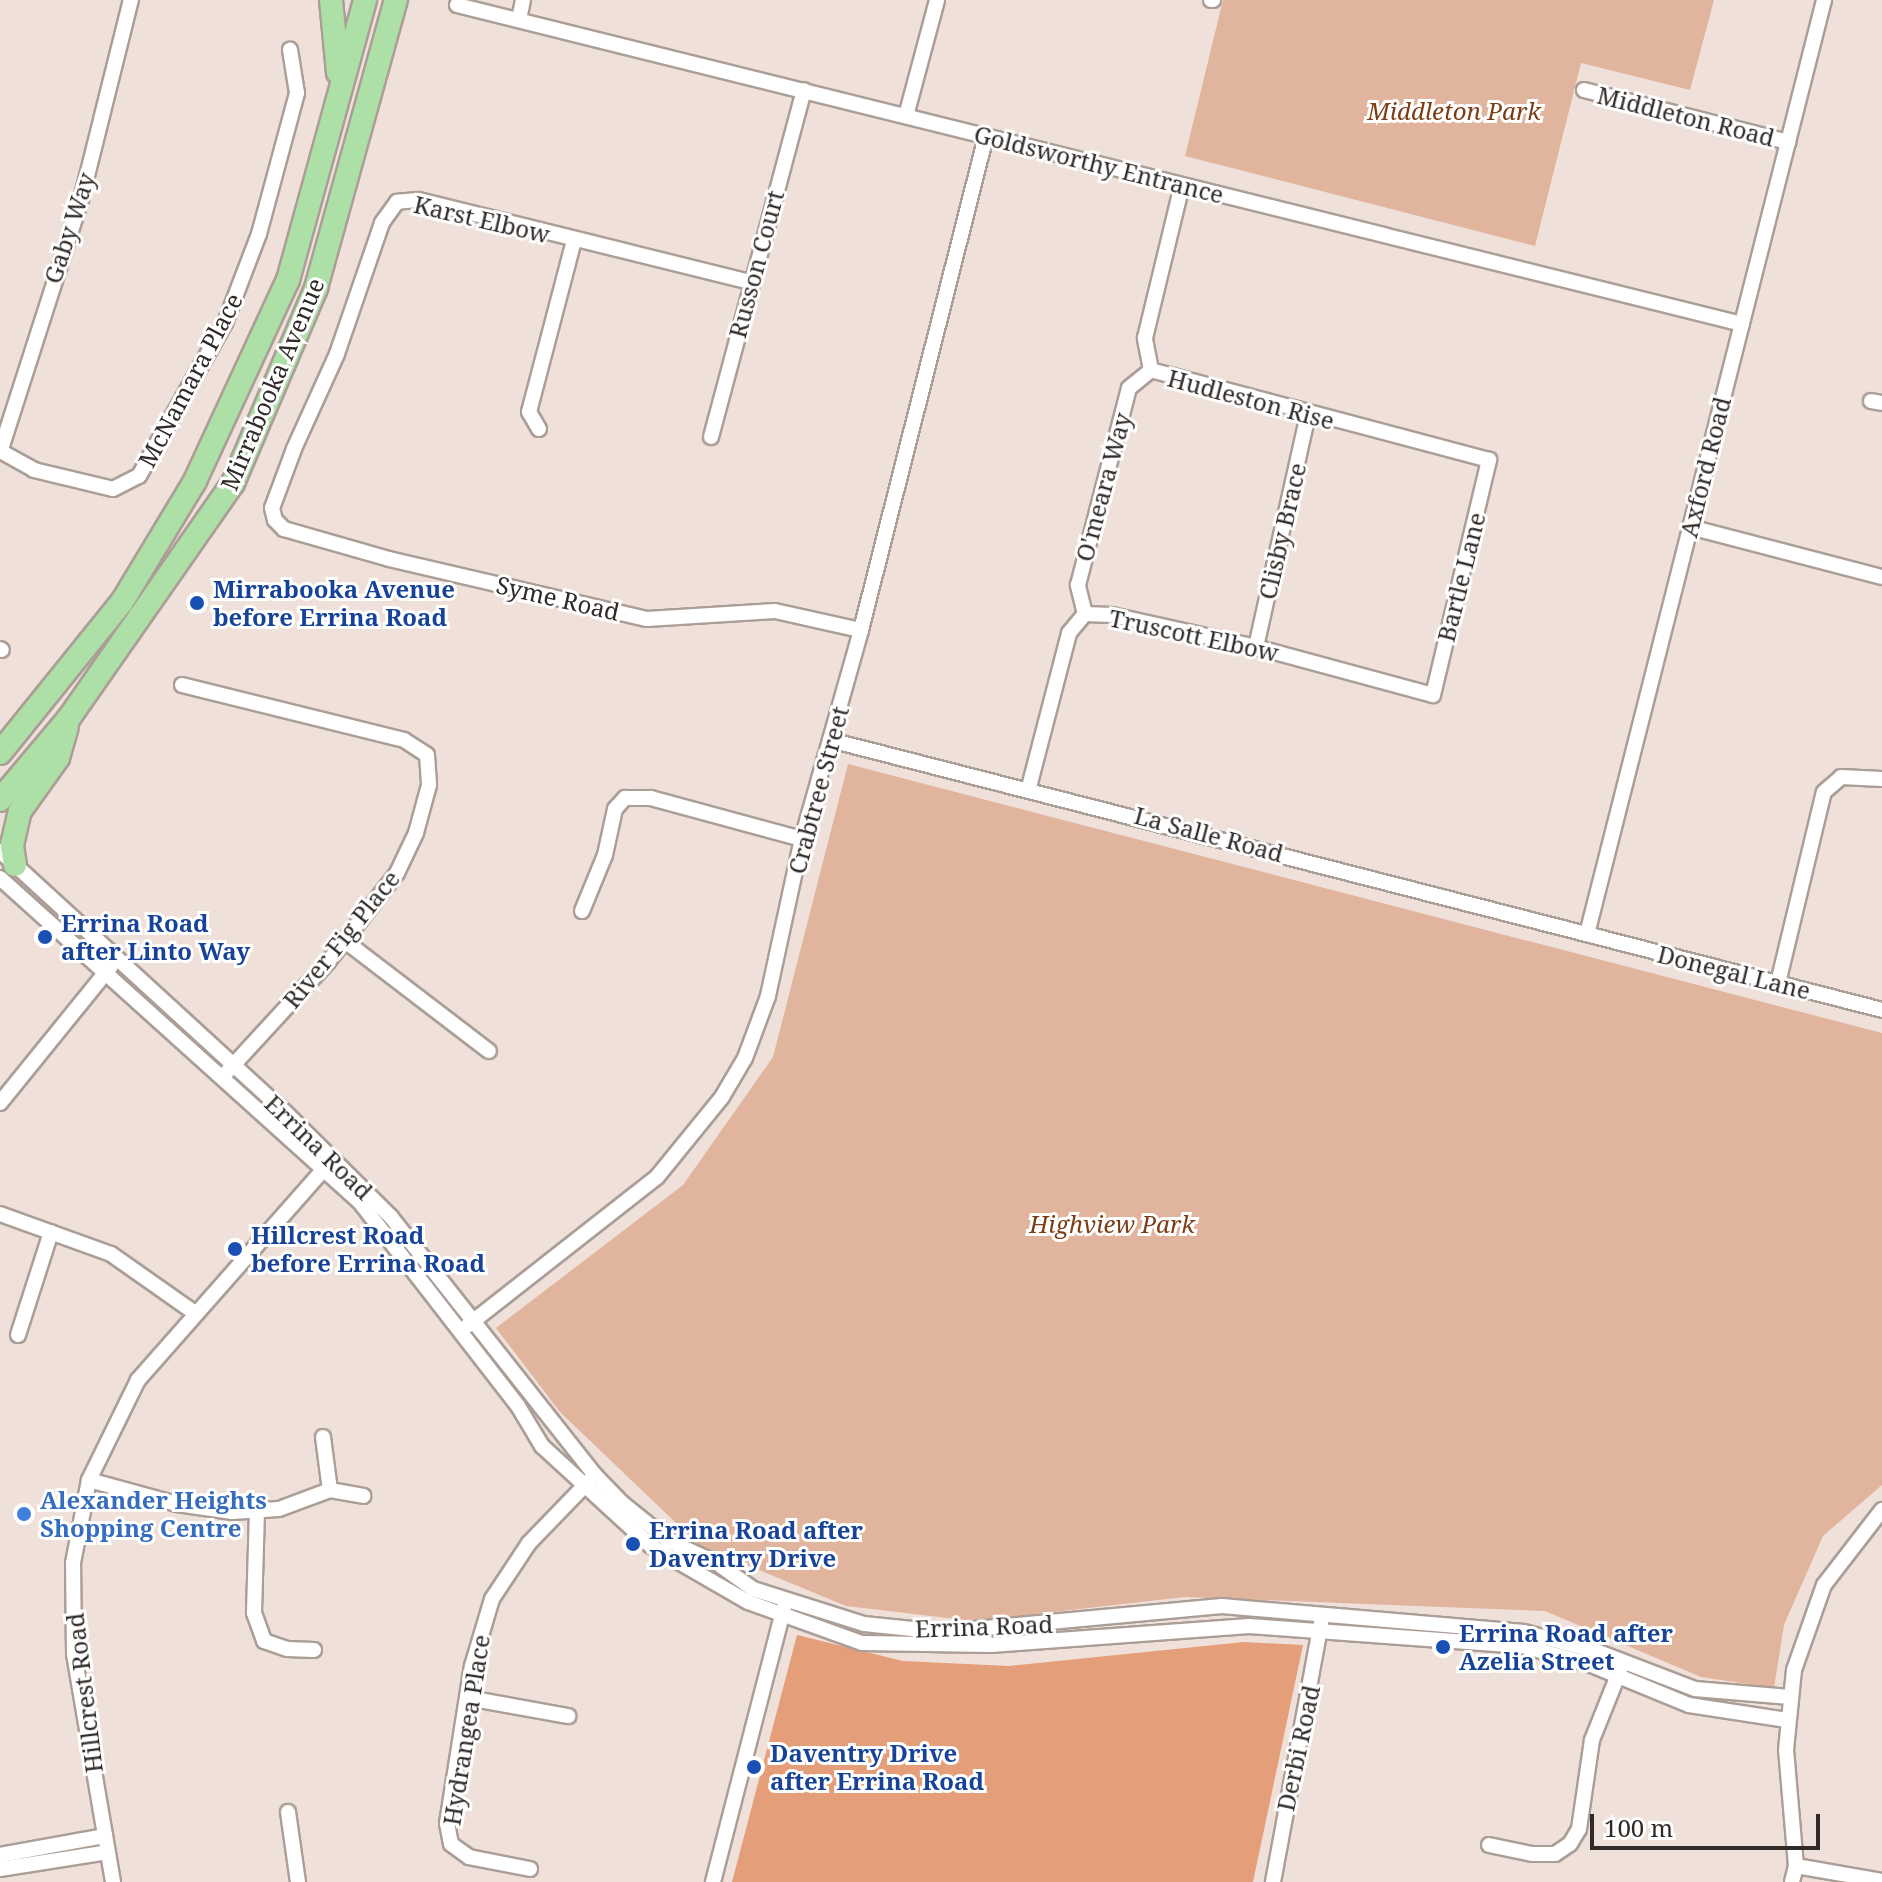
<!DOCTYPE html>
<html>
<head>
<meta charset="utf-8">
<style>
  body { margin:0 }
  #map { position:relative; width:1882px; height:1882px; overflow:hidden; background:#efe1da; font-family:"Noto Serif",serif }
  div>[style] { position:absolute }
  .green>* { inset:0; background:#e1b49e }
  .forest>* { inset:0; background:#e49e79 }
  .roads { filter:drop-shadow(2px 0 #ab9e97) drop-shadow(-2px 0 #ab9e97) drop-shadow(0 2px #ab9e97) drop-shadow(0 -2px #ab9e97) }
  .minor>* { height:14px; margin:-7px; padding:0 7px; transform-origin:7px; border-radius:7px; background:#fff }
  .primary>* { height:22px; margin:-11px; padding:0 11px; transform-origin:11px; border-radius:11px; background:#ace0a7 }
  .dots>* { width:22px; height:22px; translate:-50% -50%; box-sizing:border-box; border:4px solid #fff; border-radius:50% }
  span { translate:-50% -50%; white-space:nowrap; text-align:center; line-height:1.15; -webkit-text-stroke:6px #fff; paint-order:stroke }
  .park-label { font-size:24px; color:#7c3c15; font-style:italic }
  .street-label { font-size:24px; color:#2f2a27 }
  .transit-label { font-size:24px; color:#164399; font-weight:700 }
  .left { translate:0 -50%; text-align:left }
  .shop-label { font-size:24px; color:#366cbe; font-weight:700 }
  .scale { position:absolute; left:1590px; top:1814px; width:230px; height:36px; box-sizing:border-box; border:4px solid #2f2a27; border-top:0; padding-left:10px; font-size:24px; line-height:28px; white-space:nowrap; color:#2f2a27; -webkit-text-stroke:6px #fff; paint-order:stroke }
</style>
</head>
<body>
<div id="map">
  <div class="green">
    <i style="clip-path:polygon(1223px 0,1714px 0,1690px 90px,1581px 63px,1535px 246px,1185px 156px)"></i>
    <i style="clip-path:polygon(848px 764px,1882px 1033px,1882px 1485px,1823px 1536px,1784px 1625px,1774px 1688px,1701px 1677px,1545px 1611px,1185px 1597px,973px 1621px,846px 1606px,699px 1545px,560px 1412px,496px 1328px,683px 1185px,773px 1057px)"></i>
  </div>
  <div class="forest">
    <i style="clip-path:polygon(797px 1635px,903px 1661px,1009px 1666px,1244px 1642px,1303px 1645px,1253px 1882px,732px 1882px)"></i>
  </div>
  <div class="roads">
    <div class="minor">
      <i style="left:1211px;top:0;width:2px"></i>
      <i style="left:457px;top:5px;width:1324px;rotate:13.94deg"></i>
      <i style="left:519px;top:19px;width:19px;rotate:-78deg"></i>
      <i style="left:1584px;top:90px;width:211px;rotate:14.3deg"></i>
      <i style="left:906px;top:116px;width:120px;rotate:-75deg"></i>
      <i style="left:750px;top:282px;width:342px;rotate:-166.1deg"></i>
      <i style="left:418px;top:200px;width:21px;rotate:175deg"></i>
      <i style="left:397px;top:202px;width:26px;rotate:126deg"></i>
      <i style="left:382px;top:223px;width:139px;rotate:109deg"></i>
      <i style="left:337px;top:354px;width:104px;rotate:114.4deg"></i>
      <i style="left:294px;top:449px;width:63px;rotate:110.4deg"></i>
      <i style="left:272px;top:508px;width:12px;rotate:76deg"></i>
      <i style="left:275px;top:520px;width:13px;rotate:45deg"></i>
      <i style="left:284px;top:529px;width:109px;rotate:15.9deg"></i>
      <i style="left:389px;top:559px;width:265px;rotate:13.1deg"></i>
      <i style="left:647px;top:619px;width:128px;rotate:-3.6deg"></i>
      <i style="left:775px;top:611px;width:88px;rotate:12.5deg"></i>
      <i style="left:1871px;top:401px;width:11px;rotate:10deg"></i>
      <i style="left:539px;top:429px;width:20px;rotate:-120deg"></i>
      <i style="left:529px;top:412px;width:178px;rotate:-75.3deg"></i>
      <i style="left:711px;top:437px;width:359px;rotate:-75deg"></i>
      <i style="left:0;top:452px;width:269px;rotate:-72.2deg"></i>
      <i style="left:82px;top:196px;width:202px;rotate:-76deg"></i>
      <i style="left:2px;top:452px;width:37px;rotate:29deg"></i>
      <i style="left:34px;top:470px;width:81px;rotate:13.5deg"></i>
      <i style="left:113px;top:489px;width:29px;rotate:-27deg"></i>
      <i style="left:139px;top:476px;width:176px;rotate:-60.7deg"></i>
      <i style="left:225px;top:323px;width:95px;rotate:-69.1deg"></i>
      <i style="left:259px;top:234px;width:146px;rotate:-74.9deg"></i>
      <i style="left:297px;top:93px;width:44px;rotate:-99.2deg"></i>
      <i style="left:1690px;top:527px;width:198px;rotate:14.6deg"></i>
      <i style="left:1085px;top:614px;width:30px;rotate:-104deg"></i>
      <i style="left:1078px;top:585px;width:203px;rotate:-75.5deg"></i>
      <i style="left:1129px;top:388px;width:28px;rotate:-39deg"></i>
      <i style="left:1256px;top:647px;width:238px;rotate:-77.4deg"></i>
      <i style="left:0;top:649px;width:2px;rotate:27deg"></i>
      <i style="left:182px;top:685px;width:229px;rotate:13.9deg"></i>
      <i style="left:404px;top:740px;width:27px;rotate:33deg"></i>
      <i style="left:427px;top:755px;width:30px;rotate:86deg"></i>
      <i style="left:429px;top:785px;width:50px;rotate:105.2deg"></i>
      <i style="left:416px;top:833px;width:44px;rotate:115.4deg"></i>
      <i style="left:397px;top:873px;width:113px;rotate:127.8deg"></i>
      <i style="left:328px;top:962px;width:149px;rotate:132.6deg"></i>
      <i style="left:830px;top:740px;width:1086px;rotate:14.39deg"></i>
      <i style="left:1029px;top:787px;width:159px;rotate:-75.4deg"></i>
      <i style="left:1069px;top:633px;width:25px;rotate:-50deg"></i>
      <i style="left:1085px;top:614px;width:27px;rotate:2deg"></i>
      <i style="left:1112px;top:615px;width:148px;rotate:12.5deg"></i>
      <i style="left:1256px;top:647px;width:183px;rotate:15.2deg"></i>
      <i style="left:1433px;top:695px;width:242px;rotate:-76.6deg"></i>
      <i style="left:1489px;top:460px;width:350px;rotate:-165.1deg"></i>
      <i style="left:1151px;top:370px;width:33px;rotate:-101deg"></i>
      <i style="left:1145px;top:338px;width:157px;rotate:-76.4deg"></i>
      <i style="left:0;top:851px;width:385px;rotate:42.5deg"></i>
      <i style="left:284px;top:1111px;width:151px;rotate:44.7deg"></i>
      <i style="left:391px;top:1217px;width:329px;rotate:51.7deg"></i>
      <i style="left:595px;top:1475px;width:39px;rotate:46deg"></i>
      <i style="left:622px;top:1503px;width:60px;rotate:39deg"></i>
      <i style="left:669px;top:1541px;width:53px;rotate:24.6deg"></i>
      <i style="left:717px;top:1563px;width:44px;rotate:35.8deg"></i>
      <i style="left:753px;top:1589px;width:116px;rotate:17.5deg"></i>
      <i style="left:864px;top:1624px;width:78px;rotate:5.9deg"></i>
      <i style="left:942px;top:1632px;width:281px;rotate:-5.3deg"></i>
      <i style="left:1222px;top:1606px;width:303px;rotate:4.9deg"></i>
      <i style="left:1524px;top:1632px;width:74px;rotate:14.8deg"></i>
      <i style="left:1596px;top:1651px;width:106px;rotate:21deg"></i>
      <i style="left:1695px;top:1689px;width:95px;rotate:4.8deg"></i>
      <i style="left:0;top:878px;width:483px;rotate:42deg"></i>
      <i style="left:359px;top:1201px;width:259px;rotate:52.2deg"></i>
      <i style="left:518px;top:1406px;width:47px;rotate:59deg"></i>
      <i style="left:542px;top:1446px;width:148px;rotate:42.5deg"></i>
      <i style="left:651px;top:1546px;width:112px;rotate:30deg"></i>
      <i style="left:748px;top:1602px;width:121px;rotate:19.8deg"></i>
      <i style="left:862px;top:1643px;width:129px;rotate:0.9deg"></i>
      <i style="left:991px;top:1645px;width:259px;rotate:-4.2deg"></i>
      <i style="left:1249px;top:1626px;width:274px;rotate:4.2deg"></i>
      <i style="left:1522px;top:1646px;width:69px;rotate:15deg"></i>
      <i style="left:1589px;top:1664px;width:108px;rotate:22.3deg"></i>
      <i style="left:1689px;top:1705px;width:99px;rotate:8.7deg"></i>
      <i style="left:582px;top:911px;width:61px;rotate:-67.7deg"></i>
      <i style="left:605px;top:855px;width:47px;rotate:-77.7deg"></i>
      <i style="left:615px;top:809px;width:15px;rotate:-48deg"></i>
      <i style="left:625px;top:798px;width:26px"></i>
      <i style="left:651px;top:798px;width:156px;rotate:15.2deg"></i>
      <i style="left:1587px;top:934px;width:964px;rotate:-75.76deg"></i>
      <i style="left:345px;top:941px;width:181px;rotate:37.4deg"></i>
      <i style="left:1778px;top:983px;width:196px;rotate:-76.5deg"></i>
      <i style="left:1824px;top:792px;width:23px;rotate:-41deg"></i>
      <i style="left:1841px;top:777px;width:41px;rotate:2.8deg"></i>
      <i style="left:0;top:1103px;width:176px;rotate:-51deg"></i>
      <i style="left:0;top:1214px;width:118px;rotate:19.8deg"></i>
      <i style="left:111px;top:1254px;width:103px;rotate:35.1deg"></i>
      <i style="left:467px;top:1326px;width:241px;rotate:-38.1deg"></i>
      <i style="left:657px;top:1177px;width:103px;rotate:-50.9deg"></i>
      <i style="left:722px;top:1097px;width:45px;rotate:-59.5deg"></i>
      <i style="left:745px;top:1058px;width:66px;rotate:-69.6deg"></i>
      <i style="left:768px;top:996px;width:161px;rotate:-77.8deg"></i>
      <i style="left:802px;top:839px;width:217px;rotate:-74.2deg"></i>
      <i style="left:861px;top:630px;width:510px;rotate:-75.8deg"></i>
      <i style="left:18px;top:1335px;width:108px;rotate:-72.2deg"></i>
      <i style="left:323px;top:1437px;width:53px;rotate:82.5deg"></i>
      <i style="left:89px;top:1480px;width:91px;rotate:15.3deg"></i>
      <i style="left:177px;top:1504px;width:56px;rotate:8.3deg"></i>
      <i style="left:232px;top:1512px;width:47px;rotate:-3.7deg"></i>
      <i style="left:279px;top:1509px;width:54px;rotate:-20.4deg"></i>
      <i style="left:330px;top:1490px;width:34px;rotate:10deg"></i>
      <i style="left:257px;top:1511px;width:102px;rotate:91.7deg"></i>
      <i style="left:254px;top:1613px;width:30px;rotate:70deg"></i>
      <i style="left:264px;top:1641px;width:24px;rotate:19deg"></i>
      <i style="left:287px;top:1649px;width:27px;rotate:2deg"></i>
      <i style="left:468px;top:1698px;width:102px;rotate:10.2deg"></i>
      <i style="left:288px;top:1812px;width:71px;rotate:81.9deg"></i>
      <i style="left:1489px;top:1845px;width:44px;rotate:11.8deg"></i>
      <i style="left:1532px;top:1854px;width:23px"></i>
      <i style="left:1555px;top:1854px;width:18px;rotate:-34deg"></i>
      <i style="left:1570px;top:1844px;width:17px;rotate:-59deg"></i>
      <i style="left:1579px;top:1829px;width:90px;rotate:-81.7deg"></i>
      <i style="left:1592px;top:1740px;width:75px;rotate:-68.2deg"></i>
      <i style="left:0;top:1855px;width:107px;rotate:-10.3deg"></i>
      <i style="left:1796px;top:1866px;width:87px;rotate:9.9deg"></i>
      <i style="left:0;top:1869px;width:109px;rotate:-8.9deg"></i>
      <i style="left:530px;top:1869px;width:62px;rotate:-168.9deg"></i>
      <i style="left:469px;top:1857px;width:22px;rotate:-144deg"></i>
      <i style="left:451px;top:1844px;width:21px;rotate:-101deg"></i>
      <i style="left:447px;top:1823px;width:159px;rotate:-81deg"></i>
      <i style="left:472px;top:1666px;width:70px;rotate:-73.4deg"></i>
      <i style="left:492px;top:1599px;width:67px;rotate:-56.5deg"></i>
      <i style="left:529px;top:1543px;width:86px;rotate:-45.9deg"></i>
      <i style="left:113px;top:1882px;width:231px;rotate:-99.7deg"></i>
      <i style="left:74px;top:1654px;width:91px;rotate:-90.6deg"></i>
      <i style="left:73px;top:1563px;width:85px;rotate:-79.1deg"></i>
      <i style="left:89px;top:1480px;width:111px;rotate:-63.9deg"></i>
      <i style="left:138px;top:1380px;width:292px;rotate:-48.6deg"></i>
      <i style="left:713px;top:1882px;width:283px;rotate:-75.5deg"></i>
      <i style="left:1273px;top:1882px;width:264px;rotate:-79.5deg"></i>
      <i style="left:1792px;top:1882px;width:16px;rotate:-76deg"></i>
      <i style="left:1796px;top:1866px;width:116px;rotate:-94.9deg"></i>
      <i style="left:1786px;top:1750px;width:80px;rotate:-84.3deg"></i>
      <i style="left:1794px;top:1670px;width:90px;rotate:-70.6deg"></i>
      <i style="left:1824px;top:1585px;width:95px;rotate:-52.3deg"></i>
    </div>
    <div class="primary">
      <i style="left:331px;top:0;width:73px;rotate:84.5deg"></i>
      <i style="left:0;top:753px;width:194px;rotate:-51.1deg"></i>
      <i style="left:122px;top:602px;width:141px;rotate:-58.9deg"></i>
      <i style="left:195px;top:481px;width:221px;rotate:-65.2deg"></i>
      <i style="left:288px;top:280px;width:290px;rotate:-74.6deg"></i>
      <i style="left:0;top:800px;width:107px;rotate:-49.9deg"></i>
      <i style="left:69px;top:718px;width:287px;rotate:-55.1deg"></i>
      <i style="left:233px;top:483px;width:212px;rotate:-66.9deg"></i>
      <i style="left:316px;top:288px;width:299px;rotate:-74.5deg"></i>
      <i style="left:15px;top:865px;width:20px;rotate:-99deg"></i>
      <i style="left:12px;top:845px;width:35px;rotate:-77deg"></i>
      <i style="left:20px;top:811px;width:65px;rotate:-54.4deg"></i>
      <i style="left:58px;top:758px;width:32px;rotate:-74deg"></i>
    </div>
  </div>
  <div class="dots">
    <i style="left:197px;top:603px;background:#1a4fb4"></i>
    <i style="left:45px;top:937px;background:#1a4fb4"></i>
    <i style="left:235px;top:1249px;background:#1a4fb4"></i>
    <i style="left:24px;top:1514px;background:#3f7fe0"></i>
    <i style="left:633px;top:1544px;background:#1a4fb4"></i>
    <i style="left:1443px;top:1647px;background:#1a4fb4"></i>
    <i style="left:754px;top:1767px;background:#1a4fb4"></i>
  </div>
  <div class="park-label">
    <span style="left:1454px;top:111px">Middleton Park</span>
    <span style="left:1112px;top:1224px">Highview Park</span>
  </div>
  <div class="street-label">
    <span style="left:1686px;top:116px;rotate:14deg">Middleton Road</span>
    <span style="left:1099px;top:164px;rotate:14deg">Goldsworthy Entrance</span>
    <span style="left:482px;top:219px;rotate:13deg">Karst Elbow</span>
    <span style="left:69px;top:228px;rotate:-72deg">Gaby Way</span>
    <span style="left:756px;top:264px;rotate:-75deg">Russon Court</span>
    <span style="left:190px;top:380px;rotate:-62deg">McNamara Place</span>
    <span style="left:272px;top:384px;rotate:-67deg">Mirrabooka Avenue</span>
    <span style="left:1251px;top:399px;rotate:15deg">Hudleston Rise</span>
    <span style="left:1705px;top:467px;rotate:-76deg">Axford Road</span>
    <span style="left:1103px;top:487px;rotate:-75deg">O'meara Way</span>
    <span style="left:1282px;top:531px;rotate:-77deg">Clisby Brace</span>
    <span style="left:1461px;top:577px;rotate:-76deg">Bartle Lane</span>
    <span style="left:558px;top:598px;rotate:13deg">Syme Road</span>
    <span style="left:1194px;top:635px;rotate:12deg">Truscott Elbow</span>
    <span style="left:818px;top:790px;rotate:-75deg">Crabtree Street</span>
    <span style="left:1209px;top:834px;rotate:15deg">La Salle Road</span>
    <span style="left:341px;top:939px;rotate:-51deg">River Fig Place</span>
    <span style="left:1734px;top:972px;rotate:14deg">Donegal Lane</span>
    <span style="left:319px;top:1147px;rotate:44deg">Errina Road</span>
    <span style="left:984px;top:1626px;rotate:-2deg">Errina Road</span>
    <span style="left:84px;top:1693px;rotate:-97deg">Hillcrest Road</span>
    <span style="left:466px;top:1730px;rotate:-81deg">Hydrangea Place</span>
    <span style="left:1298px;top:1748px;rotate:-78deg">Derbi Road</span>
  </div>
  <div class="transit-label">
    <span class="left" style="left:213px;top:603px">Mirrabooka Avenue<br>before Errina Road</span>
    <span class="left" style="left:61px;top:937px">Errina Road<br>after Linto Way</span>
    <span class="left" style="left:251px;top:1249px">Hillcrest Road<br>before Errina Road</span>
    <span class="left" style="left:649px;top:1544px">Errina Road after<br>Daventry Drive</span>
    <span class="left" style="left:1459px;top:1647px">Errina Road after<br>Azelia Street</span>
    <span class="left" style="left:770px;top:1767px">Daventry Drive<br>after Errina Road</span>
  </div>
  <div class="shop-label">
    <span class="left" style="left:40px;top:1514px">Alexander Heights<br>Shopping Centre</span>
  </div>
  <div class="scale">100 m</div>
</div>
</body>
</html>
